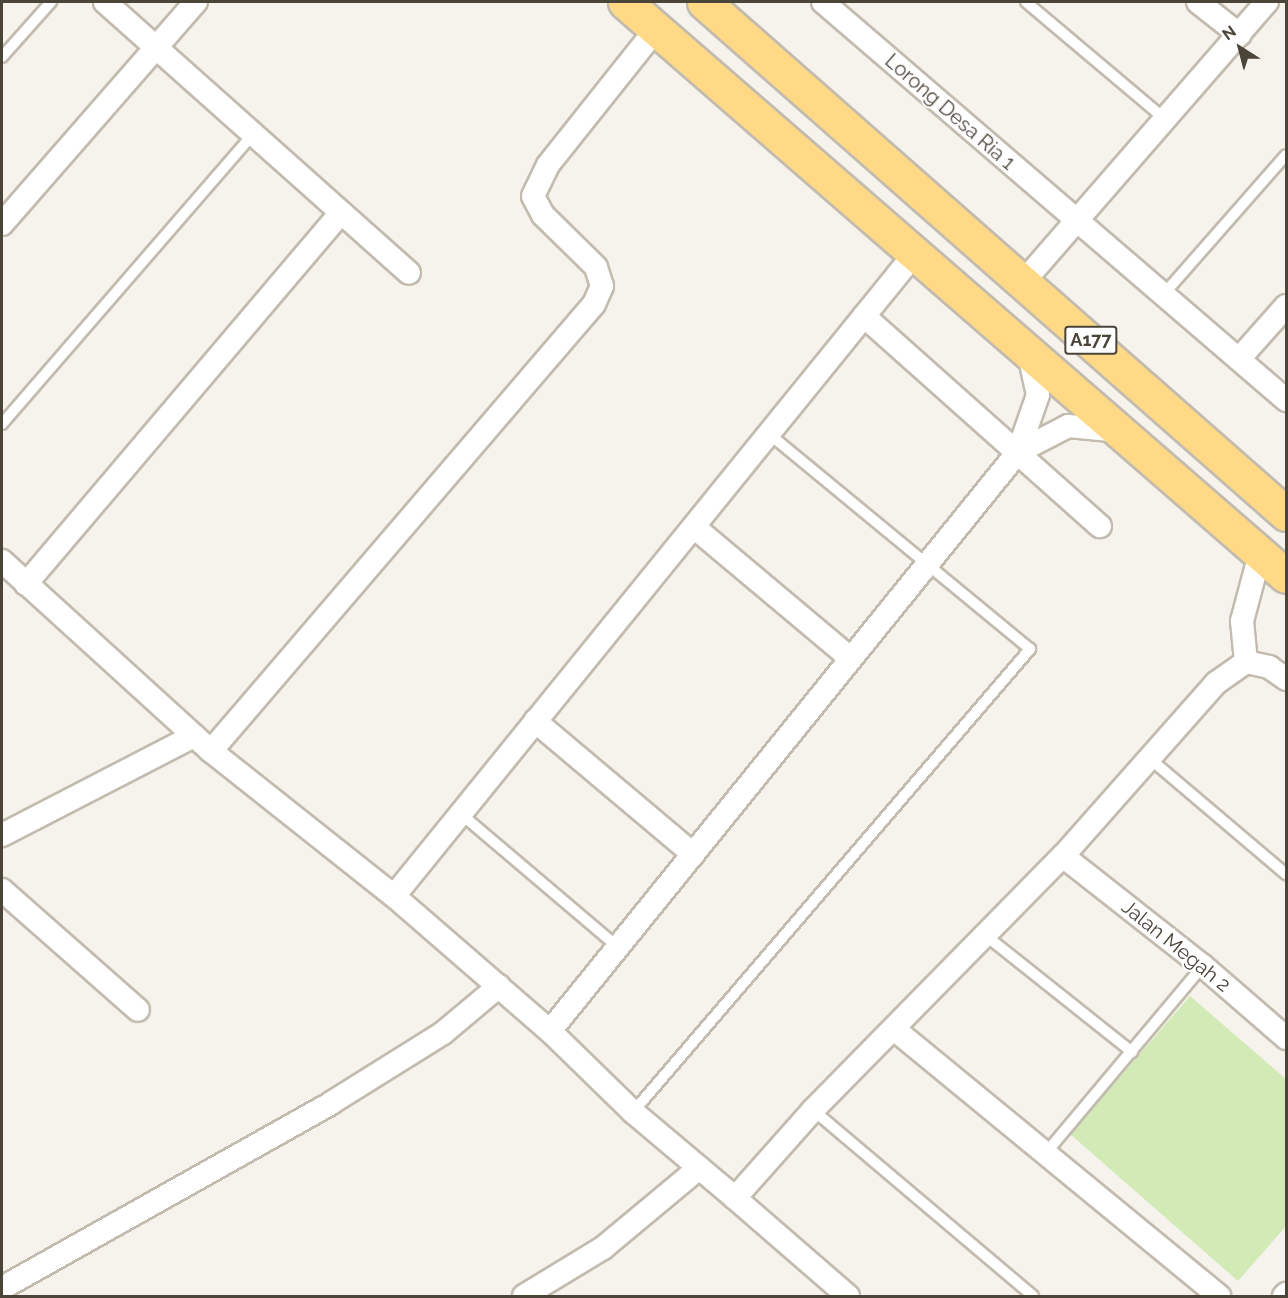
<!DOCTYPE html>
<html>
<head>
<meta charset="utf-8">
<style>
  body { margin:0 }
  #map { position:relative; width:1288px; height:1298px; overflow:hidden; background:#f6f3ec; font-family:Raleway,sans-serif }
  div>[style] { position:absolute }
  .green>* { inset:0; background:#d2eab5 }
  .roads { filter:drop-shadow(2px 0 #c2bbae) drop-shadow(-2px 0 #c2bbae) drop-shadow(0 2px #c2bbae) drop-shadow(0 -2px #c2bbae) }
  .service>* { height:10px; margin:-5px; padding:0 5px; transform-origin:5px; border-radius:5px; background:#fff }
  .minor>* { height:22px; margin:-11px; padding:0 11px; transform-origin:11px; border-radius:11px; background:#fff }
  .trunk>* { height:33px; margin:-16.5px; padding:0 16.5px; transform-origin:16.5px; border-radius:16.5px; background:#ffd985 }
  span { translate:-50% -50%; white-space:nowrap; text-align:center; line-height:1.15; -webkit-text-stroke:4.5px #fff; paint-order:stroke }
  .shield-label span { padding:2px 4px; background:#fff; border:2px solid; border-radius:4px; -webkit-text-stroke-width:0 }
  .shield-label { font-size:18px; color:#4b4439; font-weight:700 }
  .street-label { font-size:20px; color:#4b4439 }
  .frame { position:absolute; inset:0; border:3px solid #4b4439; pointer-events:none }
  .north { position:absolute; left:1210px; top:18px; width:60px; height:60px; -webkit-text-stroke:4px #fff; paint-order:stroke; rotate:324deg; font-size:16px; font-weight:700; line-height:24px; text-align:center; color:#4b4439 }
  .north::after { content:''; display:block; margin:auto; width:21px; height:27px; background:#4b4439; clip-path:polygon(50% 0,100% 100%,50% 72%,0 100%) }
</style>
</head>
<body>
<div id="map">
  <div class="green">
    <i style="clip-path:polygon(1190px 996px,1286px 1079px,1286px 1226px,1238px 1281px,1070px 1134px)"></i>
  </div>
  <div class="roads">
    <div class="service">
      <i style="left:1026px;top:2px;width:182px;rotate:40.1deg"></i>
      <i style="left:2px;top:57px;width:74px;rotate:-48.3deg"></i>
      <i style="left:1163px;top:295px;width:186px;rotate:-48.7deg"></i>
      <i style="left:2px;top:424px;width:385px;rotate:-49.1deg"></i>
      <i style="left:1149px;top:758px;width:180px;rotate:40.3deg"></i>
      <i style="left:461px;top:814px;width:206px;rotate:40.3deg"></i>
      <i style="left:985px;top:935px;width:188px;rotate:38.5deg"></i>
      <i style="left:813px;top:1110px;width:288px;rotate:40.2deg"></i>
      <i style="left:633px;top:1112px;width:610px;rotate:-49.39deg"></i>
      <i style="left:1030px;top:649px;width:338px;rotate:-140.5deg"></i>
      <i style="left:1045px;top:1154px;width:246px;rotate:-50deg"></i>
    </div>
    <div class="minor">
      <i style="left:105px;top:2px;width:407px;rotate:41.7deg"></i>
      <i style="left:823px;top:2px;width:611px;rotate:40.68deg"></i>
      <i style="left:1198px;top:2px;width:53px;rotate:38.2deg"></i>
      <i style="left:2px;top:224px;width:295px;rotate:-48.9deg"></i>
      <i style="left:1025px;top:280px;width:369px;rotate:-49deg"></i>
      <i style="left:864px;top:316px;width:316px;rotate:41.7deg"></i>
      <i style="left:1239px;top:359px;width:71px;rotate:-48.4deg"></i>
      <i style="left:1018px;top:452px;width:56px;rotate:-27.5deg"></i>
      <i style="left:1068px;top:426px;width:53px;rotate:5.4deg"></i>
      <i style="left:694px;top:527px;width:204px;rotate:40deg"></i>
      <i style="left:2px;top:561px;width:282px;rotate:42.3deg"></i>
      <i style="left:211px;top:751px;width:233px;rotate:38.4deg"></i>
      <i style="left:394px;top:896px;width:829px;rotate:-50.97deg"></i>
      <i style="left:26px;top:584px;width:487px;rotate:-49.7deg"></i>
      <i style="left:1246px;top:662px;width:41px;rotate:-95.6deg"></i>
      <i style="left:1242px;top:621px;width:69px;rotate:-75deg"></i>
      <i style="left:535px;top:721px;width:207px;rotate:40.1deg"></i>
      <i style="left:211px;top:751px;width:589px;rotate:-49.41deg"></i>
      <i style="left:594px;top:304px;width:20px;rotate:-66deg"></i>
      <i style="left:602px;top:286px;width:20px;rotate:-108deg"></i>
      <i style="left:596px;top:267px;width:74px;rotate:-135.5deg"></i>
      <i style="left:543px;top:215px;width:21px;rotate:-118deg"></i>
      <i style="left:533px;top:196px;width:34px;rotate:-64deg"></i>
      <i style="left:548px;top:165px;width:174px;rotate:-51.5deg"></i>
      <i style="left:2px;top:835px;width:216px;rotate:-27.3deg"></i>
      <i style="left:1063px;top:856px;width:178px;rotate:38.2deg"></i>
      <i style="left:1203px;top:966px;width:110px;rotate:40.9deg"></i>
      <i style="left:2px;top:890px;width:181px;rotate:41.4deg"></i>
      <i style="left:394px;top:896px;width:206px;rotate:40.9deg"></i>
      <i style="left:550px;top:1031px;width:116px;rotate:44.3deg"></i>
      <i style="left:633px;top:1112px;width:133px;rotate:40.1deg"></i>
      <i style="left:894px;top:1029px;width:421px;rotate:39.4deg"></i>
      <i style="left:550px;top:1031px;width:744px;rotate:-51.05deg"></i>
      <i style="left:1018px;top:452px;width:60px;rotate:-70.7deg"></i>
      <i style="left:1038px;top:395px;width:46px;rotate:-102.5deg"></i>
      <i style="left:2px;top:1288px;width:377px;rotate:-29.3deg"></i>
      <i style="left:331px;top:1103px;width:132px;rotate:-32deg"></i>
      <i style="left:443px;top:1033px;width:73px;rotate:-40deg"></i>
      <i style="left:524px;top:1296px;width:92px;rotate:-31.3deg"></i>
      <i style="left:603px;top:1248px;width:125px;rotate:-39.8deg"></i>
      <i style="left:848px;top:1296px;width:150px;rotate:-139.1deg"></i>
      <i style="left:735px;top:1198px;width:118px;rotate:-48.4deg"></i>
      <i style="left:813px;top:1110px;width:356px;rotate:-45.5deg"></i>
      <i style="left:1063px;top:856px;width:231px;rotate:-48.5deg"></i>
      <i style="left:1216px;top:683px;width:37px;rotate:-35deg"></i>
      <i style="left:1246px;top:662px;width:24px;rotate:12deg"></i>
      <i style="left:1269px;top:667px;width:21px;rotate:35deg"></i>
      <i style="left:1284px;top:1296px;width:3px;rotate:-45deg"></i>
    </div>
    <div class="trunk">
      <i style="left:625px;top:2px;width:875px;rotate:40.97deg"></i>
      <i style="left:704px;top:2px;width:775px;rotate:41.34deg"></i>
    </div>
  </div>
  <div class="shield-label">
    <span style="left:1091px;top:340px">A177</span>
  </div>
  <div class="street-label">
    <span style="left:950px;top:112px;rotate:41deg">Lorong Desa Ria 1</span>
    <span style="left:1176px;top:946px;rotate:39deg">Jalan Megah 2</span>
  </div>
  <div class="frame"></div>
  <div class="north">N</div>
</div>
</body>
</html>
